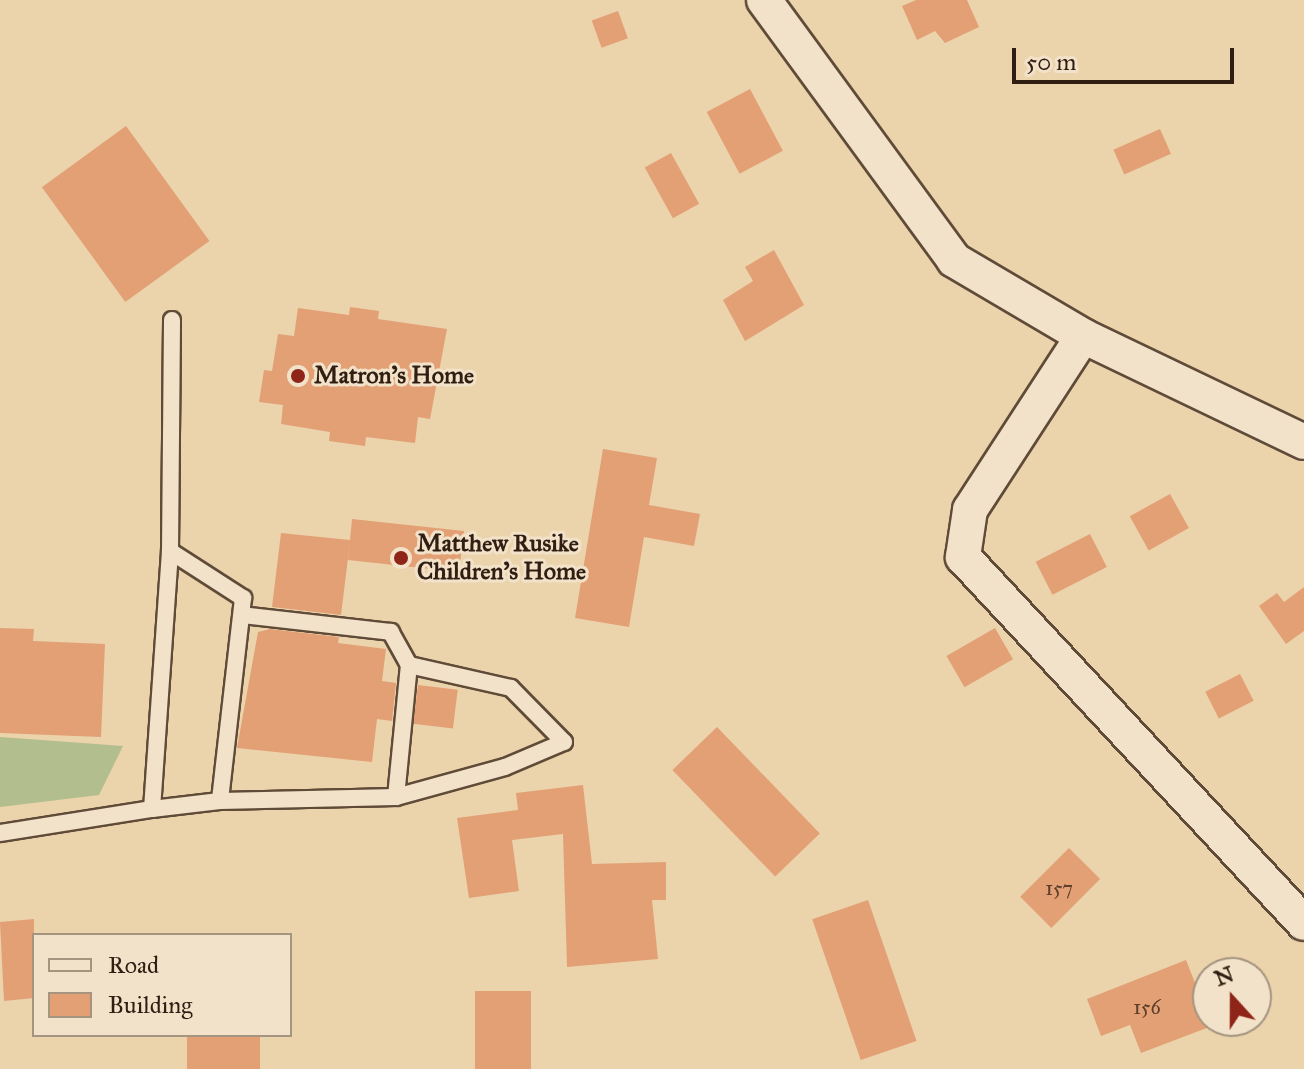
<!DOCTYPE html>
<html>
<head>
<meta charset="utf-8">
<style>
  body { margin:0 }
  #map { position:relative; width:1304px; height:1069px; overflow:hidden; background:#ebd3ac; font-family:"IM FELL Great Primer",serif }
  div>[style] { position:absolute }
  .green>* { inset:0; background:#b2be8d }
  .building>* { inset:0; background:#e3a075; transform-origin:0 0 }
  .roads { filter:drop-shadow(2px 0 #5f4b38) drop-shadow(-2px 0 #5f4b38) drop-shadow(0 2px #5f4b38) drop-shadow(0 -2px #5f4b38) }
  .service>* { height:16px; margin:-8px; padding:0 8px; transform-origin:8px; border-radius:8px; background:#f2e2c9 }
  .minor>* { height:34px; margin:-17px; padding:0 17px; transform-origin:17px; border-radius:17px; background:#f2e2c9 }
  .dots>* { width:22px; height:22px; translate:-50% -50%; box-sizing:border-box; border:4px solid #f2e2c9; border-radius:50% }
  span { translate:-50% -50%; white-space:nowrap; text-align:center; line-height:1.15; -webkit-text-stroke:6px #f2e2c9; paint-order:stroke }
  .number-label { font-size:20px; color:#5d3e2b }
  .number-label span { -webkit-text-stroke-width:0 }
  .poi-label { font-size:24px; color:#301e12; font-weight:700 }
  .left { translate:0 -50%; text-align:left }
  .legend { position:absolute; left:32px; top:933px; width:260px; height:104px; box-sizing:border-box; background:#f2e2c9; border:2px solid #a49480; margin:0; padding:10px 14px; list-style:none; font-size:24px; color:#301e12 }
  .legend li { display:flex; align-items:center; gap:16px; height:40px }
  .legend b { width:40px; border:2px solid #a49480 }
  .north { position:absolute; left:1192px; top:957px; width:80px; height:80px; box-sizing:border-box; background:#f2e2c9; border:2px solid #a49480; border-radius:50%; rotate:339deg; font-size:22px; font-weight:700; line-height:32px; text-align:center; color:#301e12 }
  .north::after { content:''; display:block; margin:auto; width:28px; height:36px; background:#8f2418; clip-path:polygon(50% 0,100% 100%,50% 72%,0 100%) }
  .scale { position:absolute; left:1012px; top:48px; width:222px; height:36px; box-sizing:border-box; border:4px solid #301e12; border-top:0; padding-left:10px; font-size:24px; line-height:28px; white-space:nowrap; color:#301e12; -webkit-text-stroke:6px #f2e2c9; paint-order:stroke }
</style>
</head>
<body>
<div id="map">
  <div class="green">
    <i style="clip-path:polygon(0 737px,123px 746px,99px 795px,0 807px)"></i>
  </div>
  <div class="building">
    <i style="clip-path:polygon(916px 0,967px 0,979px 27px,945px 43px,935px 31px,917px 40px,902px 6px)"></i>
    <i style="left:618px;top:11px;width:29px;height:28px;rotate:70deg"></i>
    <i style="left:750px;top:89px;width:70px;height:49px;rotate:62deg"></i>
    <i style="left:126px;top:126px;width:142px;height:104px;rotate:54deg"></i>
    <i style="left:1160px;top:129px;width:27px;height:51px;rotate:66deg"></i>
    <i style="left:671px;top:153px;width:58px;height:30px;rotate:61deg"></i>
    <i style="clip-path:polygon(774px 250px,804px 305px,745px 341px,723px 300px,753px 281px,745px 267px)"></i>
    <i style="clip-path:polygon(350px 307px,379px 311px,378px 319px,447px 329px,430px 419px,418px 417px,415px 443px,366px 437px,365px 446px,329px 441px,330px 432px,281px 424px,283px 405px,259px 402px,264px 370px,272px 371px,278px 334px,294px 336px,298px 308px,349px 315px)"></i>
    <i style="clip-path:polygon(603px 449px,657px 458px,649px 505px,700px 514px,694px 546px,644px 537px,629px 627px,575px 618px)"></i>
    <i style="left:1170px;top:494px;width:39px;height:46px;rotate:61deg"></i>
    <i style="clip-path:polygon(352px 519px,464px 531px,459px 572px,348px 560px,350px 542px,341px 615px,272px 607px,281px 533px,350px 540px)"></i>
    <i style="left:1090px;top:534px;width:37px;height:61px;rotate:63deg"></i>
    <i style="clip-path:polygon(1304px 587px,1304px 631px,1286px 644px,1259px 606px,1277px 593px,1284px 602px)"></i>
    <i style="clip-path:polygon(0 628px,34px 629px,33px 641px,105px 644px,101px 737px,0 733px)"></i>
    <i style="left:995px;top:628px;width:36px;height:56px;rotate:60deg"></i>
    <i style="clip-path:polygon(270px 629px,339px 637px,338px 643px,386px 649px,382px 681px,396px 683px,392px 721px,377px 719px,372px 762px,237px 748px,258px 632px)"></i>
    <i style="left:1240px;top:674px;width:30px;height:39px;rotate:63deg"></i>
    <i style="left:418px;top:685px;width:40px;height:39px;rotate:7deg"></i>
    <i style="left:717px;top:727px;width:148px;height:62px;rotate:46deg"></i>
    <i style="clip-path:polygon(583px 785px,592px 864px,666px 862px,666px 900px,652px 900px,658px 959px,567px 967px,563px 834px,512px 840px,519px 891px,469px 898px,457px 818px,518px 810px,516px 793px)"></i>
    <i style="left:1069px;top:848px;width:44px;height:69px;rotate:45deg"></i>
    <i style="left:868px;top:900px;width:149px;height:59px;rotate:71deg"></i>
    <i style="clip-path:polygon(34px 919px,34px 998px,4px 1001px,0 922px)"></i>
    <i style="clip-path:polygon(1186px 960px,1212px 1026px,1141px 1053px,1130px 1025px,1101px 1036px,1087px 999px)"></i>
    <i style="left:475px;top:991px;width:56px;height:78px"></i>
    <i style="left:187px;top:1035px;width:73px;height:34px"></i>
  </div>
  <div class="roads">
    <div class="service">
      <i style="left:170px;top:551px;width:87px;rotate:32.8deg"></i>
      <i style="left:243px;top:598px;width:204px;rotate:96.5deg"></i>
      <i style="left:396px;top:797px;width:133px;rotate:-84.4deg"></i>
      <i style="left:152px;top:809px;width:68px;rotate:-6.7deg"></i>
      <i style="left:220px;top:801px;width:176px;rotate:-1.3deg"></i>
      <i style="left:396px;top:797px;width:113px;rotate:-15.4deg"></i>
      <i style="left:505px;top:767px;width:64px;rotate:-23deg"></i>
      <i style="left:564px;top:742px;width:76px;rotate:-134.5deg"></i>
      <i style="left:511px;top:688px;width:105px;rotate:-167.3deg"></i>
      <i style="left:409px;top:665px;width:38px;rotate:-119deg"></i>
      <i style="left:391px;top:632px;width:150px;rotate:-173.5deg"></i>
      <i style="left:0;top:833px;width:154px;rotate:-9deg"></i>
      <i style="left:152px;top:809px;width:259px;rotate:-86deg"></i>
      <i style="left:170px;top:551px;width:231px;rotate:-89.5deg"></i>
    </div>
    <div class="minor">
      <i style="left:764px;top:0;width:322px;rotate:53.8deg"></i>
      <i style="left:954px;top:260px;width:150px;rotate:30.5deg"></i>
      <i style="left:1083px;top:336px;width:245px;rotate:25.6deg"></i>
      <i style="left:1083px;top:336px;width:207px;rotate:123deg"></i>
      <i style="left:970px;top:510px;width:48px;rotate:98.5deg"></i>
      <i style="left:963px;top:557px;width:500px;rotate:47.03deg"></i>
    </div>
  </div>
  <div class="dots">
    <i style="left:298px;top:376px;background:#8f2418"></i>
    <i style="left:401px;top:558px;background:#8f2418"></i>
  </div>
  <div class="number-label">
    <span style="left:1059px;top:888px">157</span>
    <span style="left:1147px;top:1007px">156</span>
  </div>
  <div class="poi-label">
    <span class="left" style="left:314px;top:376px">Matron's Home</span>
    <span class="left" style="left:417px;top:558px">Matthew Rusike<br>Children's Home</span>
  </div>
  <ul class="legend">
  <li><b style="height:10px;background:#f2e2c9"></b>Road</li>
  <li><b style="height:22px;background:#e3a075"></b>Building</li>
  </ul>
  <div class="north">N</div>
  <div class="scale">50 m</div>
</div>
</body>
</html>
